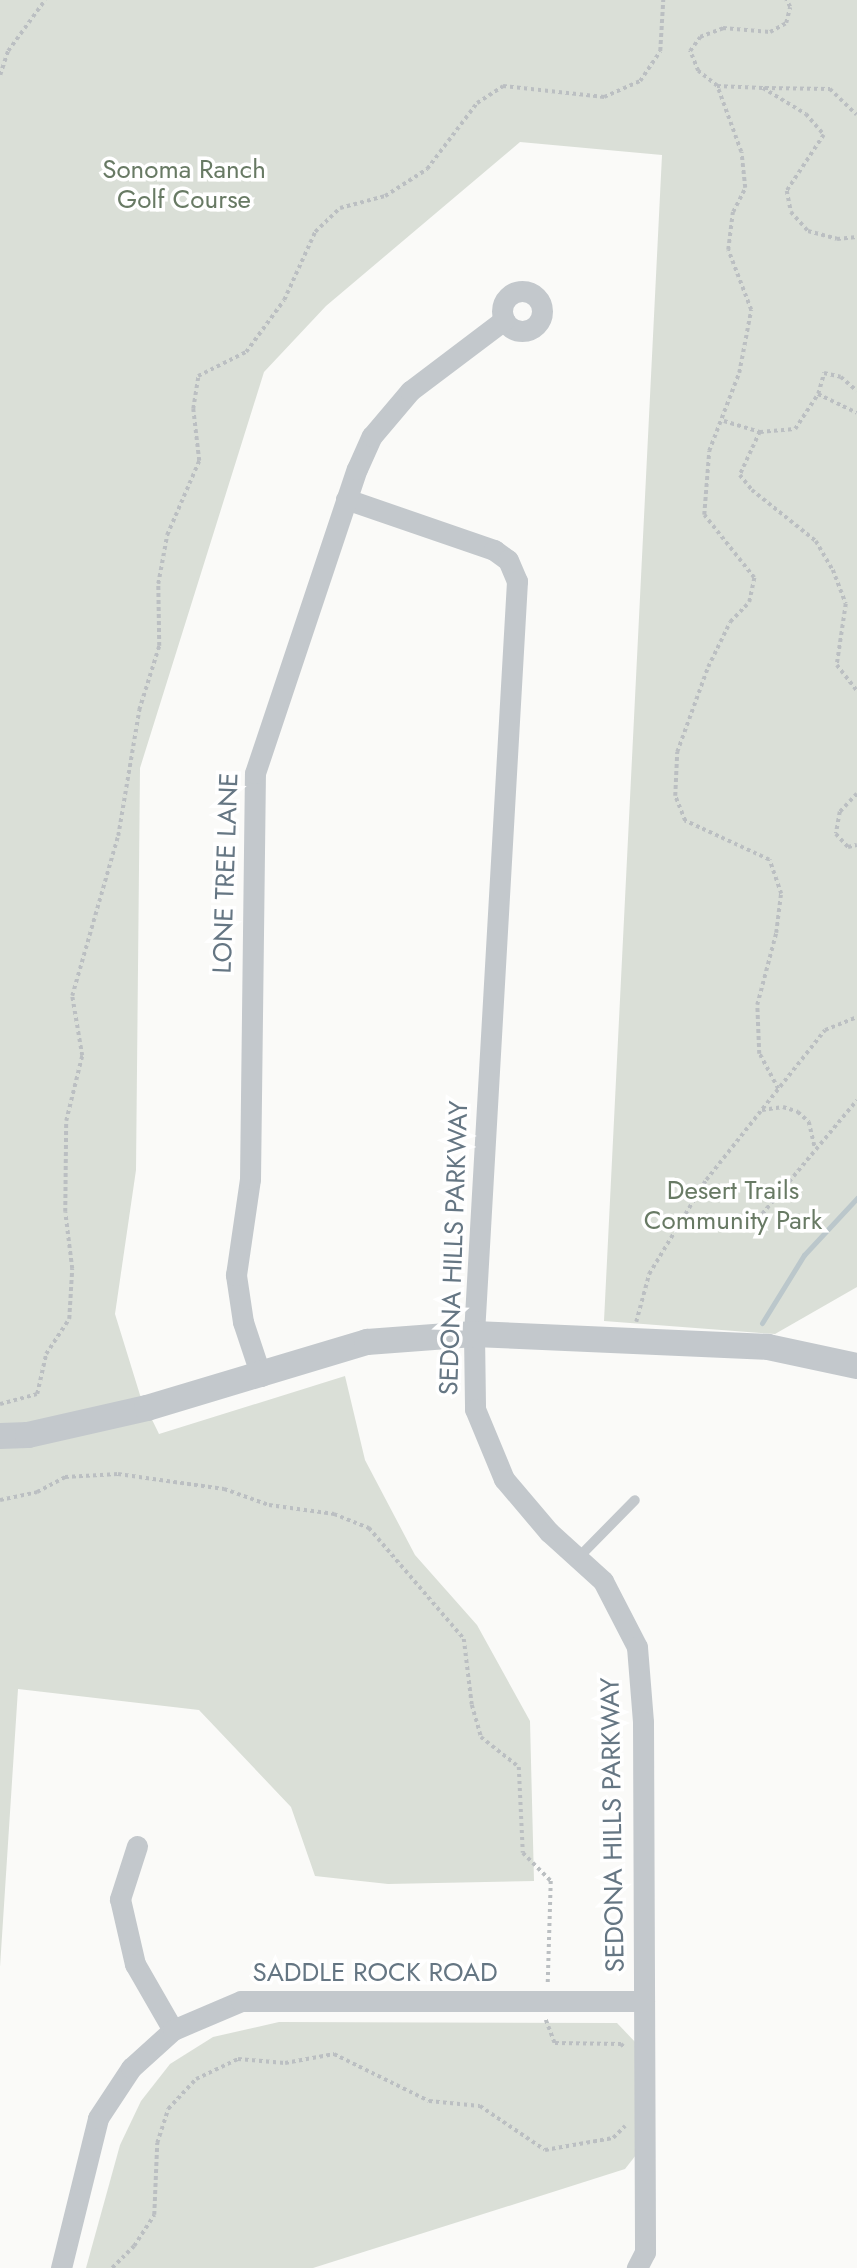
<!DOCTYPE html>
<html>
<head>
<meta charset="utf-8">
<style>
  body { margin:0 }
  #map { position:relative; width:857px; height:2268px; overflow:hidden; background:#fafaf8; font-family:Jost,sans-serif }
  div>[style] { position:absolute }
  .green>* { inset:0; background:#dadfd7 }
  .stream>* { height:5px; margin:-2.5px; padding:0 2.5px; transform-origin:2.5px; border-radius:2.5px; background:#bbc7cb }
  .path>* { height:3.5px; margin-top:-1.75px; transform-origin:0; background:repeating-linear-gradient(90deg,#bbbfc2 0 3.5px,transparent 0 7px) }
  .service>* { height:10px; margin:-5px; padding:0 5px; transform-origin:5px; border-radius:5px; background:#c3c8cc }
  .minor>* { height:21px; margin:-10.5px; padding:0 10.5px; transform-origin:10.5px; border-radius:10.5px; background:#c3c8cc }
  .minor>.ring { margin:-10.5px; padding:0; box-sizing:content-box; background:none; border:21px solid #c3c8cc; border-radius:50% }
  .tertiary>* { height:26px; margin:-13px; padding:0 13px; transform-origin:13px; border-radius:13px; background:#c3c8cc }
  span { translate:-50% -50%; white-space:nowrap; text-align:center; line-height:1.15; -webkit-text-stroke:7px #fff; paint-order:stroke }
  .park-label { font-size:26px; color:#687a64 }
  .street-label { font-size:26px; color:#657683 }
</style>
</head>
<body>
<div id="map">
  <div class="green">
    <i style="clip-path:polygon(0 0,857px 0,857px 1287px,775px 1334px,604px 1321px,662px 155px,520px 142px,326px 306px,264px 372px,140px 768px,136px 1170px,115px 1314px,140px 1395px,159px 1434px,345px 1376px,365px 1460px,415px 1555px,477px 1625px,530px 1721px,534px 1881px,388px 1884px,315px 1876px,291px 1807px,199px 1710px,18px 1689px,0 1967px)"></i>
    <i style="clip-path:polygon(279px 2022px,617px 2023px,637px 2044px,636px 2155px,625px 2169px,313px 2268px,86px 2268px,120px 2145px,141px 2101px,170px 2064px,213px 2037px)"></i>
  </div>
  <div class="stream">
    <i style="left:762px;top:1323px;width:80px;rotate:-58.3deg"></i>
    <i style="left:804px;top:1255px;width:78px;rotate:-47.1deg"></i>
  </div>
  <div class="path">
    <i style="left:0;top:75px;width:25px;rotate:-72deg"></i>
    <i style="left:8px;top:51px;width:63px;rotate:-54deg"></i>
    <i style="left:717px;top:86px;width:46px;rotate:2.5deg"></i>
    <i style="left:763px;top:88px;width:50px;rotate:31.2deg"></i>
    <i style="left:806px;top:114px;width:28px;rotate:49deg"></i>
    <i style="left:824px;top:135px;width:67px;rotate:123.5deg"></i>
    <i style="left:787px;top:191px;width:21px;rotate:79deg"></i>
    <i style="left:791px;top:212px;width:25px;rotate:48deg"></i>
    <i style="left:808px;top:231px;width:30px;rotate:15deg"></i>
    <i style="left:837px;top:239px;width:20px;rotate:-6deg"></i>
    <i style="left:765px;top:88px;width:65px;rotate:0.9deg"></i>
    <i style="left:830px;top:89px;width:37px;rotate:44deg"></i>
    <i style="left:818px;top:394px;width:22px;rotate:-74deg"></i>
    <i style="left:824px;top:373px;width:17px;rotate:13deg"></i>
    <i style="left:841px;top:377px;width:21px;rotate:41deg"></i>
    <i style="left:724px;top:421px;width:38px;rotate:17deg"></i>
    <i style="left:760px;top:432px;width:35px;rotate:-5deg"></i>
    <i style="left:795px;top:429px;width:42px;rotate:-56.7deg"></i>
    <i style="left:818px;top:394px;width:43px;rotate:26deg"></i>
    <i style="left:760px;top:432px;width:47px;rotate:114.9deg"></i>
    <i style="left:740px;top:475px;width:19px;rotate:51deg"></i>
    <i style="left:752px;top:490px;width:82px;rotate:38.6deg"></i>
    <i style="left:816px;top:541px;width:34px;rotate:60deg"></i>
    <i style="left:833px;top:570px;width:36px;rotate:69deg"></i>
    <i style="left:846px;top:604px;width:62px;rotate:98.4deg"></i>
    <i style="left:837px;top:665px;width:33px;rotate:52deg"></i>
    <i style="left:857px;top:794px;width:25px;rotate:133deg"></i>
    <i style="left:840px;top:812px;width:22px;rotate:100deg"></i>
    <i style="left:836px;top:834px;width:18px;rotate:47deg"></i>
    <i style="left:848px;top:847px;width:9px;rotate:-13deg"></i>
    <i style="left:778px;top:1089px;width:40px;rotate:-118deg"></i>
    <i style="left:759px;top:1054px;width:49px;rotate:-92.3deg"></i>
    <i style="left:757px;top:1005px;width:74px;rotate:-75.2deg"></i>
    <i style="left:776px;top:933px;width:39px;rotate:-83deg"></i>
    <i style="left:781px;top:894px;width:36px;rotate:-109deg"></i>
    <i style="left:769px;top:860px;width:93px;rotate:-155.1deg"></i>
    <i style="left:685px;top:821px;width:27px;rotate:-112deg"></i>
    <i style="left:675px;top:796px;width:44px;rotate:-87.4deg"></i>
    <i style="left:677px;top:752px;width:90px;rotate:-70deg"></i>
    <i style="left:708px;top:667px;width:50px;rotate:-63.9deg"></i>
    <i style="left:730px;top:622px;width:28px;rotate:-46deg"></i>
    <i style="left:749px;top:602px;width:25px;rotate:-78deg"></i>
    <i style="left:754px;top:578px;width:80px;rotate:-128.4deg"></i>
    <i style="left:704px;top:515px;width:64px;rotate:-85.5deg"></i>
    <i style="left:709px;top:451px;width:84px;rotate:-69deg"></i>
    <i style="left:739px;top:373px;width:64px;rotate:-79.2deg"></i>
    <i style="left:751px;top:310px;width:64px;rotate:-111deg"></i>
    <i style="left:728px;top:250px;width:38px;rotate:-83deg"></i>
    <i style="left:733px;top:212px;width:27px;rotate:-63deg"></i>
    <i style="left:745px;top:188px;width:36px;rotate:-96deg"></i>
    <i style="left:741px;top:152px;width:70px;rotate:-110deg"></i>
    <i style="left:717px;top:86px;width:24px;rotate:-142deg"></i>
    <i style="left:698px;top:71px;width:22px;rotate:-112deg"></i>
    <i style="left:690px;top:51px;width:17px;rotate:-54deg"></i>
    <i style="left:700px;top:37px;width:25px;rotate:-21deg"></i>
    <i style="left:723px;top:28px;width:47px;rotate:4.9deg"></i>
    <i style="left:770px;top:32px;width:18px;rotate:-29deg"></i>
    <i style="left:786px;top:23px;width:16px;rotate:-76deg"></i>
    <i style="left:790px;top:7px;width:8px;rotate:-120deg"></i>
    <i style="left:762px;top:1110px;width:21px;rotate:-8deg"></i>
    <i style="left:783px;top:1107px;width:16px;rotate:18deg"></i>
    <i style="left:798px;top:1112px;width:15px;rotate:42deg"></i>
    <i style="left:809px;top:1122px;width:27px;rotate:77deg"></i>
    <i style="left:762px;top:1214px;width:148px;rotate:-50.2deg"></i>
    <i style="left:636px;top:1322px;width:50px;rotate:-74.8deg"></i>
    <i style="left:649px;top:1274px;width:110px;rotate:-58.8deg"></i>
    <i style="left:706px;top:1180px;width:191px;rotate:-51.6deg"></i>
    <i style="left:825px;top:1030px;width:35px;rotate:-22deg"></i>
    <i style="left:0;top:1404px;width:38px;rotate:-15deg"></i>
    <i style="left:37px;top:1394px;width:41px;rotate:-77.3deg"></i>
    <i style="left:46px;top:1354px;width:42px;rotate:-56.7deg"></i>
    <i style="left:69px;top:1319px;width:50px;rotate:-86.6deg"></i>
    <i style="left:72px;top:1269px;width:57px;rotate:-97deg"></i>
    <i style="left:65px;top:1212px;width:91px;rotate:-89.4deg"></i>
    <i style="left:66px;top:1121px;width:67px;rotate:-76.2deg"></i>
    <i style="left:82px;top:1056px;width:61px;rotate:-99.5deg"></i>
    <i style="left:72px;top:996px;width:166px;rotate:-74deg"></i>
    <i style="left:118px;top:836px;width:128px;rotate:-80.5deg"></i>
    <i style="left:139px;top:710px;width:67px;rotate:-72.6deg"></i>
    <i style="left:159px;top:646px;width:62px;rotate:-90.9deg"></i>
    <i style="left:158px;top:584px;width:50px;rotate:-79.6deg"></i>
    <i style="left:167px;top:535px;width:81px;rotate:-66.6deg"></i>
    <i style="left:199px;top:461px;width:52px;rotate:-96.6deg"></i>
    <i style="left:193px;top:409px;width:33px;rotate:-81deg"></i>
    <i style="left:198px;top:376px;width:54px;rotate:-26.6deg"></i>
    <i style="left:246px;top:352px;width:64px;rotate:-53.8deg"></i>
    <i style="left:284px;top:300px;width:75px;rotate:-65.5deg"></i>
    <i style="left:315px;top:232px;width:35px;rotate:-44deg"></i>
    <i style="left:340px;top:208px;width:47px;rotate:-14.9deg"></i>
    <i style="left:385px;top:196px;width:50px;rotate:-32.7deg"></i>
    <i style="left:427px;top:169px;width:83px;rotate:-52.9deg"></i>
    <i style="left:477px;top:103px;width:31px;rotate:-33deg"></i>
    <i style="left:503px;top:86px;width:102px;rotate:6.2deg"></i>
    <i style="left:604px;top:97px;width:39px;rotate:-24deg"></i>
    <i style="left:640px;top:81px;width:36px;rotate:-56deg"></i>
    <i style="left:660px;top:51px;width:51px;rotate:-86.6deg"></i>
    <i style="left:0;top:1500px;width:38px;rotate:-12deg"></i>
    <i style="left:37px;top:1492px;width:32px;rotate:-28deg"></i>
    <i style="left:65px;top:1477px;width:53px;rotate:-3.2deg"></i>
    <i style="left:118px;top:1474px;width:107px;rotate:8.1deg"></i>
    <i style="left:224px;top:1489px;width:48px;rotate:19.6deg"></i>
    <i style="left:269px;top:1505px;width:66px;rotate:7.9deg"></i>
    <i style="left:334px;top:1514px;width:38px;rotate:22deg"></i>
    <i style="left:369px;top:1528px;width:146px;rotate:49.4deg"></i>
    <i style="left:464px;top:1639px;width:66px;rotate:83.1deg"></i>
    <i style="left:472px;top:1705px;width:33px;rotate:74deg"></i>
    <i style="left:481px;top:1737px;width:48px;rotate:38.3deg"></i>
    <i style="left:519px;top:1767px;width:86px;rotate:87.3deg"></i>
    <i style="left:523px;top:1853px;width:40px;rotate:45deg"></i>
    <i style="left:551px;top:1881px;width:103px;rotate:91.7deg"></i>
    <i style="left:546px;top:2020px;width:25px;rotate:69deg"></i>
    <i style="left:555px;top:2043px;width:66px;rotate:0.9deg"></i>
    <i style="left:621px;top:2044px;width:6px;rotate:45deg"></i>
    <i style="left:112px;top:2268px;width:31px;rotate:-45deg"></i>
    <i style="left:134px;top:2246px;width:37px;rotate:-57deg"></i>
    <i style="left:154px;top:2215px;width:72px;rotate:-87.6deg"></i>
    <i style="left:157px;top:2143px;width:36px;rotate:-72deg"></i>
    <i style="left:168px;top:2109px;width:41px;rotate:-47deg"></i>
    <i style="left:196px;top:2079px;width:47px;rotate:-25.5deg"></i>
    <i style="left:238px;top:2059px;width:47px;rotate:4.9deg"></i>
    <i style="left:285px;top:2063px;width:50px;rotate:-10.4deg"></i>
    <i style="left:334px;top:2054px;width:106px;rotate:26.3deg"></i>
    <i style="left:429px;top:2101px;width:51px;rotate:5.6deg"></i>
    <i style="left:480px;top:2106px;width:78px;rotate:34.1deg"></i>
    <i style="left:545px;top:2150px;width:69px;rotate:-10deg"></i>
    <i style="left:613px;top:2138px;width:17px;rotate:-45deg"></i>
  </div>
  <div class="service">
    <i style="left:578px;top:1558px;width:81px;rotate:-45.5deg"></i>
  </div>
  <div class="minor">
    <i class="ring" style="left:502px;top:291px;width:19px;height:19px"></i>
    <i style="left:346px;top:499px;width:157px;rotate:19deg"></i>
    <i style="left:494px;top:550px;width:17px;rotate:36deg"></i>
    <i style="left:508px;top:560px;width:23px;rotate:67deg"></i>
    <i style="left:517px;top:581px;width:754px;rotate:93.27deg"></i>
    <i style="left:474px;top:1334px;width:75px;rotate:89.2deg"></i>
    <i style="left:475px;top:1409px;width:76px;rotate:67.5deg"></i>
    <i style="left:504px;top:1479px;width:70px;rotate:49.7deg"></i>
    <i style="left:549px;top:1532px;width:73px;rotate:42.2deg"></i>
    <i style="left:603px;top:1581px;width:74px;rotate:62.7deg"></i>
    <i style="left:637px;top:1647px;width:75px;rotate:85.4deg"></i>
    <i style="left:643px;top:1722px;width:530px;rotate:89.78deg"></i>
    <i style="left:645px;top:2252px;width:18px;rotate:117deg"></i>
    <i style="left:261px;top:1376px;width:57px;rotate:-108.4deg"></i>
    <i style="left:243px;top:1322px;width:48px;rotate:-98.5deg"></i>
    <i style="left:236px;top:1275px;width:97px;rotate:-81.7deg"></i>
    <i style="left:250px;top:1179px;width:406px;rotate:-89.3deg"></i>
    <i style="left:255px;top:773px;width:321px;rotate:-71.5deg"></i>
    <i style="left:357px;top:469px;width:36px;rotate:-66deg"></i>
    <i style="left:372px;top:436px;width:59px;rotate:-49.8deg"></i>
    <i style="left:410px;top:391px;width:118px;rotate:-37.1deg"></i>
    <i style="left:137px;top:1846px;width:56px;rotate:107.8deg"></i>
    <i style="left:120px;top:1899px;width:67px;rotate:77deg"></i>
    <i style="left:135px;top:1964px;width:76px;rotate:60.1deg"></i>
    <i style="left:61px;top:2268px;width:154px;rotate:-76.1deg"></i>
    <i style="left:98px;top:2118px;width:60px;rotate:-56.6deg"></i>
    <i style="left:131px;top:2068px;width:57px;rotate:-42.1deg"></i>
    <i style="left:173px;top:2030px;width:74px;rotate:-23.1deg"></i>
    <i style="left:241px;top:2001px;width:403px"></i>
  </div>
  <div class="tertiary">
    <i style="left:0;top:1436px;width:28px;rotate:-2deg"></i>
    <i style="left:28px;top:1435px;width:122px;rotate:-12.8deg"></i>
    <i style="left:147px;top:1408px;width:230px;rotate:-16.7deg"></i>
    <i style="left:367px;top:1342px;width:107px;rotate:-4.3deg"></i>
    <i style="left:474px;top:1334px;width:294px;rotate:2.5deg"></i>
    <i style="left:768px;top:1347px;width:91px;rotate:12.1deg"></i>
  </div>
  <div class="park-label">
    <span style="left:184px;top:185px">Sonoma Ranch<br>Golf Course</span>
    <span style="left:733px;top:1206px">Desert Trails<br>Community Park</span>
  </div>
  <div class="street-label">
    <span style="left:226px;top:873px;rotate:-88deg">LONE TREE LANE</span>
    <span style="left:454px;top:1248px;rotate:-88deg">SEDONA HILLS PARKWAY</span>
    <span style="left:613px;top:1825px;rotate:-91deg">SEDONA HILLS PARKWAY</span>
    <span style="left:375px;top:1973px">SADDLE ROCK ROAD</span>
  </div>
</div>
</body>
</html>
